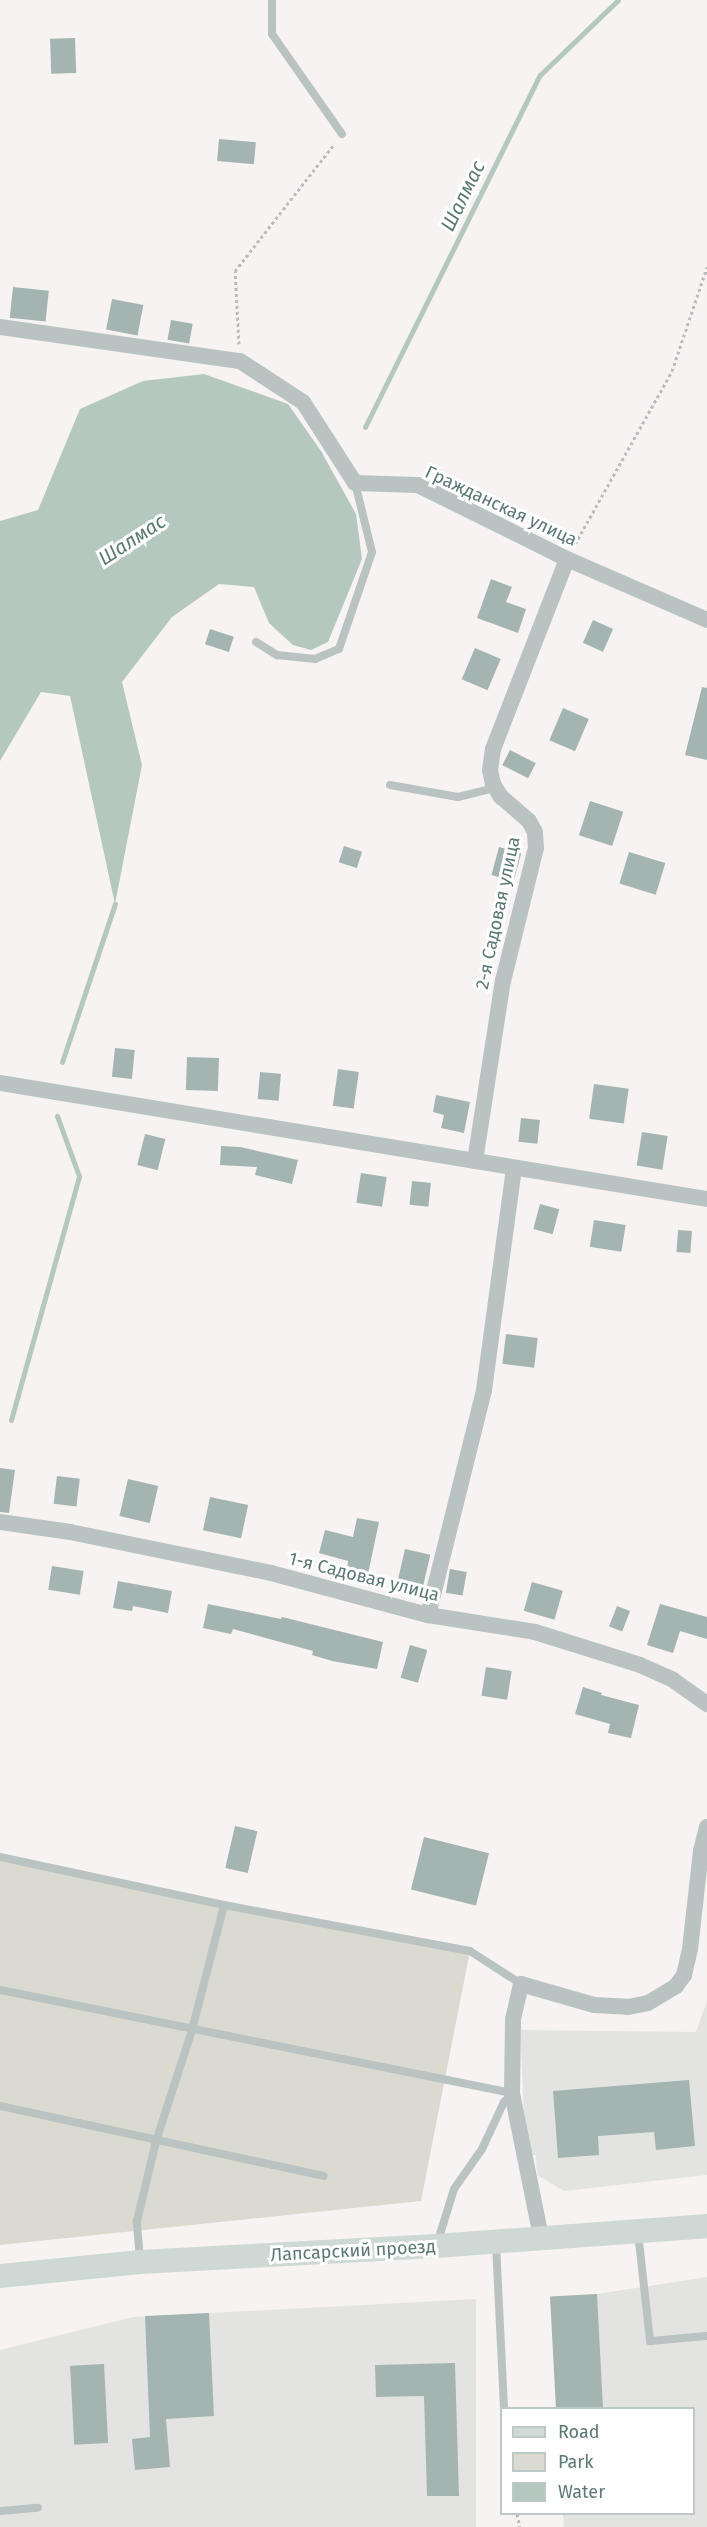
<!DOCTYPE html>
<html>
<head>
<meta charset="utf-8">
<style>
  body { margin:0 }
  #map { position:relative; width:707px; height:2527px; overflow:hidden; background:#f6f3f2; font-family:"Fira Sans",sans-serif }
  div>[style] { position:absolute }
  .built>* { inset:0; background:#e3e4e2 }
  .green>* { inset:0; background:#dbdad0 }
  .water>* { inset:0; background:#b4c8c0 }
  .stream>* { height:5px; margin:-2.5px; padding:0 2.5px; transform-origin:2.5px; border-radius:2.5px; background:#b4c8c0 }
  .building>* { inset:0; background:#a4b5b1; transform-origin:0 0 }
  .path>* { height:3px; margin-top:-1.5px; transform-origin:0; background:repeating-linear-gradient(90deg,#b6bdbc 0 3px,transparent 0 6px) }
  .lane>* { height:8px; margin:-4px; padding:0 4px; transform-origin:4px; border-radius:4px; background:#b9c3c1 }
  .street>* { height:16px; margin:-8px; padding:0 8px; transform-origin:8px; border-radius:8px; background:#b9c3c1 }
  .secondary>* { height:24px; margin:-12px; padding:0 12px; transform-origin:12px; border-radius:12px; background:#ced8d5 }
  span { translate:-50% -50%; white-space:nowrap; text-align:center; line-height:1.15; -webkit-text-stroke:6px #fff; paint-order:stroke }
  .street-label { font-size:18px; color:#5a7973 }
  .water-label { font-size:20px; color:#597b6f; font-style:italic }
  .legend { position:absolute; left:500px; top:2407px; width:195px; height:108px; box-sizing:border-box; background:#fff; border:2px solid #bdc9c7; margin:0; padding:8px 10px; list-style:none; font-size:18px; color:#5a7973 }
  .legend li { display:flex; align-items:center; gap:12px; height:30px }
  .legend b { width:30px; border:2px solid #bdc9c7 }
</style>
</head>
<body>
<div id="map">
  <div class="built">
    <i style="clip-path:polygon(707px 2001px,707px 2175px,564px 2191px,537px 2175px,536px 2155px,526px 2155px,520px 2030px,696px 2032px)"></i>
    <i style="clip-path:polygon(707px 2277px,707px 2527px,564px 2527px,563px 2514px,694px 2514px,694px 2408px,557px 2408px,550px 2297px,597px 2294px)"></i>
    <i style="clip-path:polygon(476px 2299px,476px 2527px,0 2527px,0 2350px,133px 2317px)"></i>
  </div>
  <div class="green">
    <i style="clip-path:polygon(0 1857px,470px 1951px,421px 2201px,0 2245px)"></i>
  </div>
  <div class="water">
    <i style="clip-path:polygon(204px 374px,288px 404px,321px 451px,356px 514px,362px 559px,328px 642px,311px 650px,293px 645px,269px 623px,254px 587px,219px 584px,172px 617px,122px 682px,142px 765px,115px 904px,70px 696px,41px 692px,0 761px,0 521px,38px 510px,80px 409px,143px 381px)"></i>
  </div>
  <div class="stream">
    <i style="left:365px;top:427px;width:393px;rotate:-63.6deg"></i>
    <i style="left:540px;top:75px;width:108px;rotate:-43.9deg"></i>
    <i style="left:62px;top:1062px;width:167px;rotate:-71.5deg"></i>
    <i style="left:11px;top:1420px;width:253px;rotate:-74.4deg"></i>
    <i style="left:79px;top:1176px;width:64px;rotate:-110.1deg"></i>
  </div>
  <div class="building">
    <i style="left:75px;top:38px;width:35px;height:25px;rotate:88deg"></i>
    <i style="left:219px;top:139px;width:37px;height:22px;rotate:5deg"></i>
    <i style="left:13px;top:287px;width:36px;height:31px;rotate:6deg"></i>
    <i style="left:112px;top:299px;width:32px;height:31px;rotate:11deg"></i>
    <i style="left:171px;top:320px;width:22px;height:20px;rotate:10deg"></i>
    <i style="clip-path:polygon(491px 579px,512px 587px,506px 602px,526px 609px,518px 633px,477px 618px)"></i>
    <i style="left:593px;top:620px;width:22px;height:25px;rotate:24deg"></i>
    <i style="left:210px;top:629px;width:25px;height:16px;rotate:18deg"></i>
    <i style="left:475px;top:648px;width:28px;height:34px;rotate:23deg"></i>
    <i style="clip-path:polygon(702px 687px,707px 688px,707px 760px,685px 755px)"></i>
    <i style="left:563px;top:708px;width:28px;height:35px;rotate:23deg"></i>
    <i style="left:510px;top:750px;width:29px;height:17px;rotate:27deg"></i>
    <i style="left:590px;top:801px;width:35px;height:36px;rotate:18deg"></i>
    <i style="left:344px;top:846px;width:19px;height:17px;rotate:18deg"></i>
    <i style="left:499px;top:847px;width:23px;height:29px;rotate:15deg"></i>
    <i style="left:629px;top:852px;width:38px;height:33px;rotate:17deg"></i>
    <i style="left:115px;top:1048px;width:20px;height:29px;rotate:6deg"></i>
    <i style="left:187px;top:1057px;width:32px;height:33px;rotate:2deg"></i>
    <i style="left:338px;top:1069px;width:21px;height:37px;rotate:8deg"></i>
    <i style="left:260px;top:1072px;width:21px;height:27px;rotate:5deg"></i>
    <i style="left:594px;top:1084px;width:35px;height:35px;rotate:8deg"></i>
    <i style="clip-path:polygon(436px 1095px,470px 1102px,464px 1133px,441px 1128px,444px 1115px,433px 1112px)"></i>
    <i style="left:521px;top:1118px;width:19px;height:24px;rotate:6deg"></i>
    <i style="left:642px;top:1132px;width:26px;height:34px;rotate:9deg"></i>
    <i style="left:145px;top:1134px;width:21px;height:32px;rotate:14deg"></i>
    <i style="clip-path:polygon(221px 1146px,240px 1147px,298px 1160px,292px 1184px,255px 1175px,257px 1167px,220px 1165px)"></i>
    <i style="left:361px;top:1173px;width:26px;height:30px;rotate:9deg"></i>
    <i style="left:412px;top:1181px;width:19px;height:24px;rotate:6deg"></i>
    <i style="left:540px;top:1204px;width:20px;height:26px;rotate:15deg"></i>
    <i style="left:594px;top:1220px;width:32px;height:27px;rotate:9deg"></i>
    <i style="left:678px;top:1230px;width:14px;height:22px;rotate:4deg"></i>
    <i style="left:506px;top:1334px;width:32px;height:30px;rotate:7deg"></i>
    <i style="clip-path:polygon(0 1468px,15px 1470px,9px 1513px,0 1512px)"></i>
    <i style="left:57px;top:1476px;width:23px;height:28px;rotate:7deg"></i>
    <i style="left:128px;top:1479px;width:31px;height:38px;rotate:13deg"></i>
    <i style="left:210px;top:1497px;width:39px;height:34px;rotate:12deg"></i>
    <i style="clip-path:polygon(357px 1518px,379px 1522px,368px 1574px,347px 1570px,348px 1561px,319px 1553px,325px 1530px,353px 1537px)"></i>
    <i style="left:405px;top:1549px;width:26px;height:33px;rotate:13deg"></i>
    <i style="left:52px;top:1566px;width:32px;height:24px;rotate:9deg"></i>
    <i style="left:450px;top:1569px;width:17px;height:24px;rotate:10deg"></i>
    <i style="clip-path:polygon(118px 1581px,172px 1591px,168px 1613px,133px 1606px,132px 1611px,113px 1608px)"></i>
    <i style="left:532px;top:1582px;width:32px;height:30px;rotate:16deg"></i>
    <i style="clip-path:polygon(208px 1604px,281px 1619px,282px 1617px,383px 1642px,377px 1669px,332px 1661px,312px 1655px,313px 1651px,233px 1629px,231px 1634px,203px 1628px)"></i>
    <i style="clip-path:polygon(660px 1604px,707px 1617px,707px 1639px,680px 1631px,673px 1653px,647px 1645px)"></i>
    <i style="left:617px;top:1606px;width:14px;height:22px;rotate:21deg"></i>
    <i style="left:410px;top:1645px;width:18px;height:34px;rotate:16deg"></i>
    <i style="left:486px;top:1667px;width:26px;height:29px;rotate:9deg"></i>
    <i style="clip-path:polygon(583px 1687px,602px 1693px,601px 1695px,639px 1705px,631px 1738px,608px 1733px,610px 1724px,575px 1714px)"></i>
    <i style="left:235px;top:1826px;width:23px;height:43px;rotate:13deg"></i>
    <i style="left:424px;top:1837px;width:67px;height:54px;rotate:14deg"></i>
    <i style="clip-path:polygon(689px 2080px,695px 2146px,656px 2150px,654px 2132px,598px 2136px,599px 2155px,558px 2158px,553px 2091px)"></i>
    <i style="left:597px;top:2294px;width:115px;height:47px;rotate:87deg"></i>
    <i style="clip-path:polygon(209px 2313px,214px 2416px,166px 2419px,170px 2467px,135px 2470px,132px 2439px,150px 2437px,145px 2316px)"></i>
    <i style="clip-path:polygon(455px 2363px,459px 2496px,427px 2496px,424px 2396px,376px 2397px,375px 2365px)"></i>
    <i style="left:104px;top:2364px;width:79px;height:34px;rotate:87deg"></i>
  </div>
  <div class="path">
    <i style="left:239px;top:344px;width:73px;rotate:-93.1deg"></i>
    <i style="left:235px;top:271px;width:162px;rotate:-52deg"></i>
    <i style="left:575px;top:544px;width:198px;rotate:-60.7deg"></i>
    <i style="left:672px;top:371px;width:110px;rotate:-71.4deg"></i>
    <i style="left:517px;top:2514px;width:13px;rotate:77deg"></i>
  </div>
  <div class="lane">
    <i style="left:272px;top:0;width:34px;rotate:90deg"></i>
    <i style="left:272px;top:34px;width:122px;rotate:55deg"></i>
    <i style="left:256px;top:642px;width:25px;rotate:32deg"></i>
    <i style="left:277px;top:655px;width:38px;rotate:6deg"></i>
    <i style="left:315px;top:659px;width:26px;rotate:-23deg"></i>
    <i style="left:339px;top:649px;width:102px;rotate:-71.2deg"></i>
    <i style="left:372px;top:552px;width:71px;rotate:-103.8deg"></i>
    <i style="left:390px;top:785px;width:69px;rotate:10deg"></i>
    <i style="left:458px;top:797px;width:38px;rotate:-14deg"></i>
    <i style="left:0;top:1857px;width:229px;rotate:12.1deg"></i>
    <i style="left:224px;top:1905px;width:250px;rotate:10.6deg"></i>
    <i style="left:470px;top:1951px;width:61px;rotate:32.9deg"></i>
    <i style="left:0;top:1990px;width:522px;rotate:11.37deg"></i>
    <i style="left:0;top:2106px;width:331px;rotate:12.2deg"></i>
    <i style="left:638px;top:2232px;width:110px;rotate:83.7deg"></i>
    <i style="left:650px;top:2341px;width:57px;rotate:-5deg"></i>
    <i style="left:437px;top:2244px;width:58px;rotate:-72.8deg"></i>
    <i style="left:454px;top:2189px;width:49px;rotate:-55deg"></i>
    <i style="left:482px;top:2149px;width:52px;rotate:-64.9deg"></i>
    <i style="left:504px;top:2102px;width:11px;rotate:-45deg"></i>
    <i style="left:496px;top:2244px;width:164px;rotate:87.2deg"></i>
    <i style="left:140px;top:2259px;width:38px;rotate:-95deg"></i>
    <i style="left:137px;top:2221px;width:82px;rotate:-76.6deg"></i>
    <i style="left:156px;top:2141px;width:117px;rotate:-72deg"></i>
    <i style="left:192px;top:2030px;width:129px;rotate:-75.6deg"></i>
    <i style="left:0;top:2511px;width:38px;rotate:-5deg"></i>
  </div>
  <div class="street">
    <i style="left:0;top:327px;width:242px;rotate:8.1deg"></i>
    <i style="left:240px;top:361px;width:75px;rotate:33.1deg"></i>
    <i style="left:303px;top:402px;width:96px;rotate:57.3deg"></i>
    <i style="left:355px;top:483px;width:63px;rotate:1.8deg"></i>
    <i style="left:418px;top:485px;width:166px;rotate:26.4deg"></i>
    <i style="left:567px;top:559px;width:153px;rotate:23.5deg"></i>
    <i style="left:0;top:1083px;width:716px;rotate:9.32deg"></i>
    <i style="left:475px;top:1161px;width:182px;rotate:-81.2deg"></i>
    <i style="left:503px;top:981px;width:137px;rotate:-76.1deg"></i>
    <i style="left:536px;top:848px;width:16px;rotate:-94deg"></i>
    <i style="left:535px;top:832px;width:13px;rotate:-119deg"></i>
    <i style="left:529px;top:821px;width:37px;rotate:-139deg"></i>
    <i style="left:501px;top:797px;width:15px;rotate:-122deg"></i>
    <i style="left:493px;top:784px;width:14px;rotate:-102deg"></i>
    <i style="left:490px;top:770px;width:21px;rotate:-82deg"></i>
    <i style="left:493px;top:749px;width:204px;rotate:-68.7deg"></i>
    <i style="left:0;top:1522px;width:71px;rotate:8.1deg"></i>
    <i style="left:70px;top:1532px;width:205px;rotate:11.5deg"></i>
    <i style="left:271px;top:1573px;width:163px;rotate:15deg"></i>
    <i style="left:428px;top:1615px;width:108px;rotate:9deg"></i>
    <i style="left:535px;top:1632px;width:110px;rotate:17.4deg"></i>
    <i style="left:640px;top:1665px;width:36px;rotate:24deg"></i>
    <i style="left:673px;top:1680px;width:42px;rotate:35.2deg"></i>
    <i style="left:428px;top:1615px;width:232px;rotate:-76deg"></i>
    <i style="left:484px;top:1390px;width:223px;rotate:-82.3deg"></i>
    <i style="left:541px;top:2237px;width:147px;rotate:-101.4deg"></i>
    <i style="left:512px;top:2093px;width:74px;rotate:-89.2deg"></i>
    <i style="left:513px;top:2019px;width:36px;rotate:-77deg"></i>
    <i style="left:521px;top:1984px;width:76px;rotate:16deg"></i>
    <i style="left:594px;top:2005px;width:34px;rotate:3deg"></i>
    <i style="left:628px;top:2007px;width:20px;rotate:-11deg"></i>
    <i style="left:648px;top:2003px;width:33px;rotate:-31deg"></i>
    <i style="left:676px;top:1986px;width:14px;rotate:-54deg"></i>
    <i style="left:684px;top:1975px;width:27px;rotate:-77deg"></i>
    <i style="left:690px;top:1949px;width:99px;rotate:-83.6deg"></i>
    <i style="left:701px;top:1851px;width:25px;rotate:-76deg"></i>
  </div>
  <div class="secondary">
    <i style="left:0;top:2276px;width:141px;rotate:-5.7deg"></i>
    <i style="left:140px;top:2262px;width:296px;rotate:-3.1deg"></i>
    <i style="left:436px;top:2246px;width:272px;rotate:-4.2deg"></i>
  </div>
  <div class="street-label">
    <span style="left:501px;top:506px;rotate:25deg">Гражданская улица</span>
    <span style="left:498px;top:913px;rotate:-78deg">2-я Садовая улица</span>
    <span style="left:364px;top:1577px;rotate:14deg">1-я Садовая улица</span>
    <span style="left:353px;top:2251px;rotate:-3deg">Лапсарский проезд</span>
  </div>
  <div class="water-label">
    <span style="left:463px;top:196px;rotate:-64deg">Шалмас</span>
    <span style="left:132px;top:540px;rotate:-33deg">Шалмас</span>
  </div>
  <ul class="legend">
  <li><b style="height:8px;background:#ced8d5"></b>Road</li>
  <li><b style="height:16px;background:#dbdad0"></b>Park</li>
  <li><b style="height:16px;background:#b4c8c0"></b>Water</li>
  </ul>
</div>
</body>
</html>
